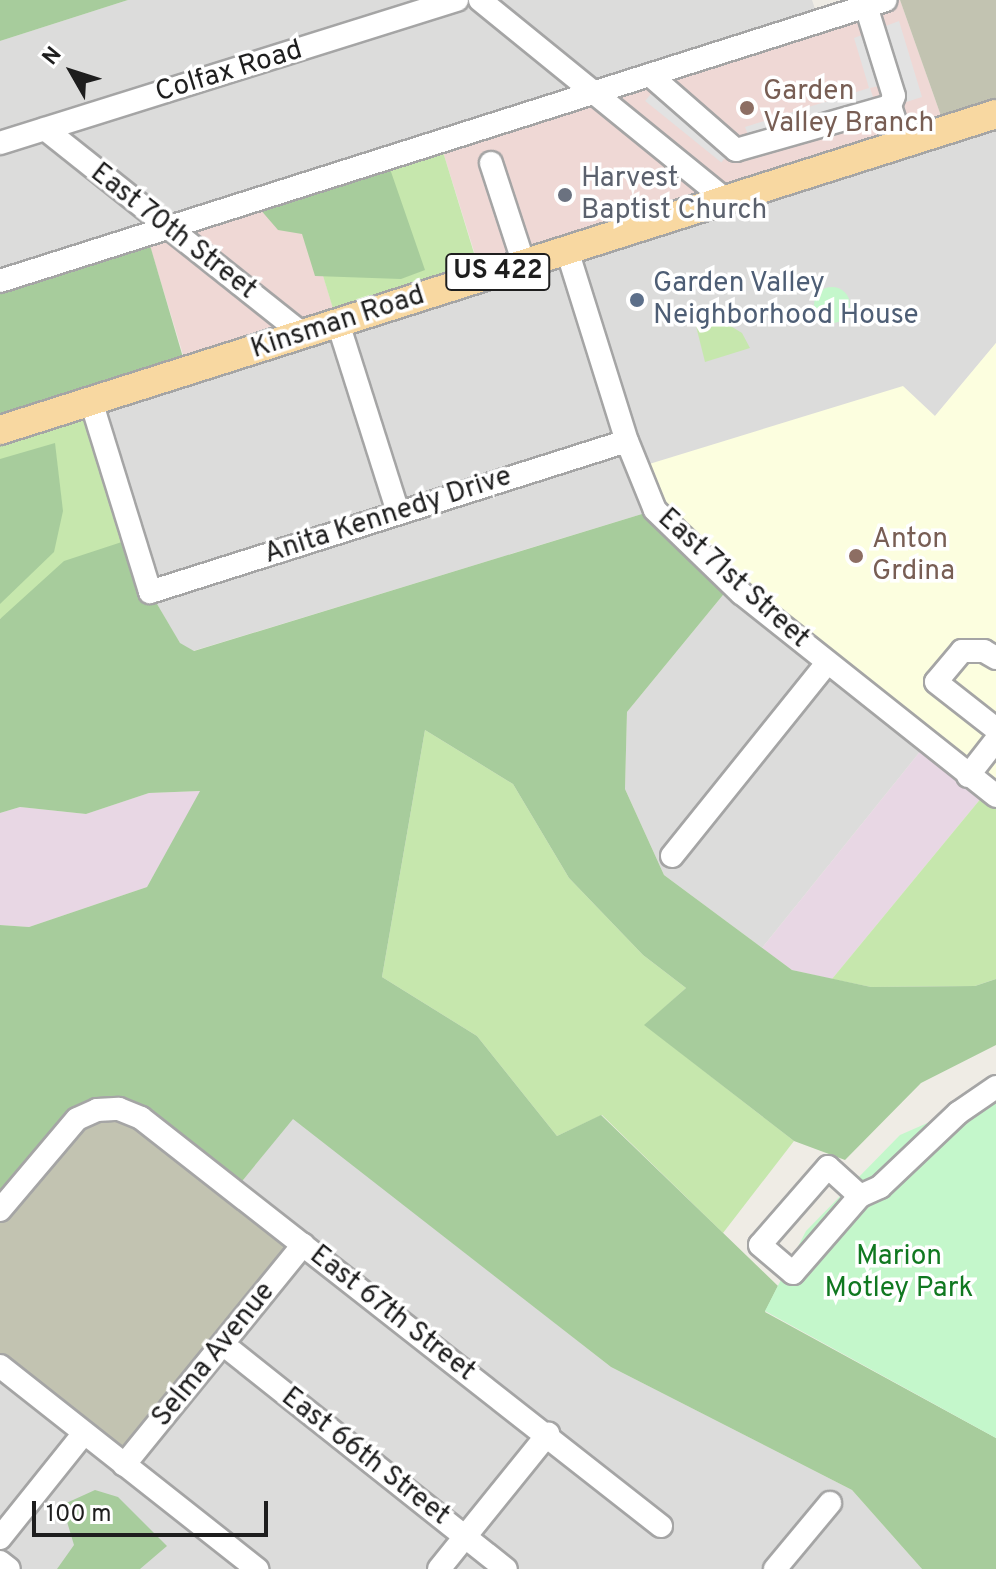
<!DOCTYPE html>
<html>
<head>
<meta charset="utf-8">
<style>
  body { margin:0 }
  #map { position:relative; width:996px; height:1569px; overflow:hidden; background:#efece5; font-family:Overpass,sans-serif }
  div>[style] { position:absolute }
  .residential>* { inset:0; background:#dcdcdb }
  .commercial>* { inset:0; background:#efd8d5; transform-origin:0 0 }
  .industrial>* { inset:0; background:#e8d7e4 }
  .education>* { inset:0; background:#fcfedf }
  .construction>* { inset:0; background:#c2c3b1 }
  .grass>* { inset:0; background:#c6e7ad; transform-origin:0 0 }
  .forest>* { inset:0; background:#a7cc9c }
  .park>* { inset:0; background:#c4f7cb }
  .round { border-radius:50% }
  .parking>* { inset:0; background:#e2e2e2; transform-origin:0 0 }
  .roads { filter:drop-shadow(2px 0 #a5a5a5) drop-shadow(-2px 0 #a5a5a5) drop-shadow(0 2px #a5a5a5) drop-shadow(0 -2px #a5a5a5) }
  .minor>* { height:22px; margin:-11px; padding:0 11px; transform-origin:11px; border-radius:11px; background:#fff }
  .major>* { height:28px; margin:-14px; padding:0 14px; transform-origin:14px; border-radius:14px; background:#f8d8a1 }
  .dots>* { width:22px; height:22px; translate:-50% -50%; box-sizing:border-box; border:4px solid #fff; border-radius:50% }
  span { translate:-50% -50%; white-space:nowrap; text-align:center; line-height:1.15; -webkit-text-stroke:7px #fff; paint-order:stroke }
  .shield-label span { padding:2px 6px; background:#fff; border:2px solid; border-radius:6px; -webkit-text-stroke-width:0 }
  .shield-label { font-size:26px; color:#1e1e1e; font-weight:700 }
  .street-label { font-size:28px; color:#1e1e1e }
  .education-label { font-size:28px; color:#785e54 }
  .left { translate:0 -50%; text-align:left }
  .worship-label { font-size:28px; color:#5b616d }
  .service-label { font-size:28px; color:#4e5e75 }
  .park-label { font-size:28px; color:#107820 }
  .north { position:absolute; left:32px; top:32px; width:80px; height:80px; -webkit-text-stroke:6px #fff; paint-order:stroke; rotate:309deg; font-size:22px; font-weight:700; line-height:32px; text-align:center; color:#1e1e1e }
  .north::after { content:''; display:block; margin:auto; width:28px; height:36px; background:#1e1e1e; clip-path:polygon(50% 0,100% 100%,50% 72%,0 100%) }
  .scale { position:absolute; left:32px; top:1501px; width:236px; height:36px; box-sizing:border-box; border:4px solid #1e1e1e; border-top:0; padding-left:10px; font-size:24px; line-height:28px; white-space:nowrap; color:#1e1e1e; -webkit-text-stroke:6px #fff; paint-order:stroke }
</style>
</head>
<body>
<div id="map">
  <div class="residential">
    <i style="clip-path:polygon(128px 0,812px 0,819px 21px,0 281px,0 41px)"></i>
    <i style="clip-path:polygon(996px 128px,996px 343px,935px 416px,655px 510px,193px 651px,180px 644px,150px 592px,91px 401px)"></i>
    <i style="clip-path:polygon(732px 584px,927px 743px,762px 948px,664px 875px,625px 789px,627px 712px)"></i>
    <i style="clip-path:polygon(293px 1118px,611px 1367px,852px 1490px,922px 1569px,0 1569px,0 1369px,234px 1191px)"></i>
  </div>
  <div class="commercial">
    <i style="clip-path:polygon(886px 0,900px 0,946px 130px,482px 277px,440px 142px)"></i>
    <i style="left:296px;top:187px;width:142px;height:157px;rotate:73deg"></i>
  </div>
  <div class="industrial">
    <i style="clip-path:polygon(927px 743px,987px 791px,832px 979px,792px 970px,762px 948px)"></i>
    <i style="clip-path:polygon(201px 791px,147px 887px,29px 927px,0 925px,0 813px,20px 807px,86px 814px,149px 793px)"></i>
  </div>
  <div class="education">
    <i style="clip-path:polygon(996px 343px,996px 785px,758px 595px,661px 504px,646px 465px,903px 386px,935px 416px)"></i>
  </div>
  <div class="construction">
    <i style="clip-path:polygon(900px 0,996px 0,996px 114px,946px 130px)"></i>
    <i style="clip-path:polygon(119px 1109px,303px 1245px,124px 1465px,0 1369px,0 1210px,77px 1119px)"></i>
  </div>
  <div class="grass">
    <i style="left:440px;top:142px;width:141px;height:151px;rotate:73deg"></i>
    <i style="clip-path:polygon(719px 319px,742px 333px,750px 348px,705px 362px,695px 322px)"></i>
    <i style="clip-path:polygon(91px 401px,134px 538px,0 619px,0 430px)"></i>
    <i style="clip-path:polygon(425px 730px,513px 784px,569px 878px,643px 955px,686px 988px,645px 1025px,794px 1141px,723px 1233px,602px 1115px,557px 1136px,477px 1036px,382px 977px)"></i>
    <i style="clip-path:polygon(987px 791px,996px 795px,996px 979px,975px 986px,871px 987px,832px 979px)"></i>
  </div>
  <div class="forest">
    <i style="clip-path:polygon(0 0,128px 0,0 41px)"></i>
    <i style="clip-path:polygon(389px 166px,425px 270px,401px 279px,315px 276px,302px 234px,278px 230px,259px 208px)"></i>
    <i style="clip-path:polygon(147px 235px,187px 371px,0 430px,0 281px)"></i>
    <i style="clip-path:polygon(55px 443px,63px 511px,54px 552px,0 604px,0 459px)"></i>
    <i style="clip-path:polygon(655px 510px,732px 584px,627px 712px,625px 789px,664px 875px,792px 970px,871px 987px,975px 986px,996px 979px,996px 1045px,921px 1083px,845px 1160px,794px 1141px,644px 1025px,686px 988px,643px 955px,569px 878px,513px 784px,425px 730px,382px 977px,477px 1036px,557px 1136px,601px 1115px,778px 1286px,765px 1312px,996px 1438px,996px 1569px,922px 1569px,852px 1490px,611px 1367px,293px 1119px,234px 1191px,171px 1140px,97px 1110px,0 1210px,0 925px,29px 927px,147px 887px,200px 791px,149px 793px,86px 814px,20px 807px,0 813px,0 619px,64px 561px,134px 538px,150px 592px,180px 643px,194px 651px)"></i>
    <i style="clip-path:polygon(95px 1490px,118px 1497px,167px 1546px,140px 1569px,57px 1569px,74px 1545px,62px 1505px)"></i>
  </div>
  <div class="park">
    <i class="round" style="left:814px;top:287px;width:36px;height:36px"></i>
    <i style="clip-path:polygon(996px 1093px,996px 1438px,765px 1311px,806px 1231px,900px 1135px)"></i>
  </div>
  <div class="parking">
    <i style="clip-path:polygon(899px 21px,922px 97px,903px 103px,883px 85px,870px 88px,874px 100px,750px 140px,745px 127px,869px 88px,854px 38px)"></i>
    <i style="left:654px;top:90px;width:98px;height:14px;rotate:39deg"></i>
  </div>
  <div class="roads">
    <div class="minor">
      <i style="left:480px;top:0;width:317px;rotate:39.1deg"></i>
      <i style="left:866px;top:6px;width:94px;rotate:72.7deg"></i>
      <i style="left:894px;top:96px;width:11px;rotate:112deg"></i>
      <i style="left:650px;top:75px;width:114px;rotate:41.1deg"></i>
      <i style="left:736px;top:150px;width:160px;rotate:-15.9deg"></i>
      <i style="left:890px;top:106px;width:40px;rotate:72deg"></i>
      <i style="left:45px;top:129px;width:330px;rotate:38.5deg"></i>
      <i style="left:0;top:143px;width:479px;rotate:-17.4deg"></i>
      <i style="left:491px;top:163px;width:106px;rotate:71.9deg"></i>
      <i style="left:567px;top:250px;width:200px;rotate:72.6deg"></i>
      <i style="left:627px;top:441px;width:74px;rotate:67.9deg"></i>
      <i style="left:655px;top:510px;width:120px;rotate:44deg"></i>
      <i style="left:741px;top:593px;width:326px;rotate:38.5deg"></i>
      <i style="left:0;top:281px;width:929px;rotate:-17.6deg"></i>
      <i style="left:338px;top:323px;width:198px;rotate:72.4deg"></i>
      <i style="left:91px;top:401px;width:200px;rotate:72.8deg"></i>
      <i style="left:150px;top:592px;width:500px;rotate:-17.57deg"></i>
      <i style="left:996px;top:658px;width:14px;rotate:-150deg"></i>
      <i style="left:984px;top:651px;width:22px;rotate:180deg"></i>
      <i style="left:962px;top:651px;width:40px;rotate:130deg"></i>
      <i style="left:936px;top:682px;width:76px;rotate:38.1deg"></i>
      <i style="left:968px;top:776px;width:46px;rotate:-52.1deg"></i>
      <i style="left:672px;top:856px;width:248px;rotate:-51.2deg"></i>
      <i style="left:860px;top:1196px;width:43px;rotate:-137.8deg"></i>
      <i style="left:828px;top:1167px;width:103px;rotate:131.1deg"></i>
      <i style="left:760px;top:1245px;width:43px;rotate:40.3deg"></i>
      <i style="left:793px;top:1273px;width:102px;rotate:-49deg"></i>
      <i style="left:860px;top:1196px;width:22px;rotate:-24deg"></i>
      <i style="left:880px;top:1187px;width:108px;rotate:-43.5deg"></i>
      <i style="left:958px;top:1113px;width:46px;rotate:-34.4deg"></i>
      <i style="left:0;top:1210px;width:119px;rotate:-49.8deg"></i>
      <i style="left:77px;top:1119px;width:22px;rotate:-24deg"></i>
      <i style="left:97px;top:1110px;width:22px;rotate:-3deg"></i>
      <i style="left:119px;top:1109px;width:24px;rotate:22deg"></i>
      <i style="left:141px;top:1118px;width:661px;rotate:38.12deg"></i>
      <i style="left:224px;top:1345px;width:360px;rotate:38.5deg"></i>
      <i style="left:0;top:1366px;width:328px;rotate:38.3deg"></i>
      <i style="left:124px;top:1465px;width:284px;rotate:-50.9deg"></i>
      <i style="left:0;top:1538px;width:134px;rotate:-51.3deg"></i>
      <i style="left:0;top:1562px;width:11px;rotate:38deg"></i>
      <i style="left:439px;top:1569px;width:174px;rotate:-51.1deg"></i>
      <i style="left:775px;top:1569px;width:86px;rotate:-50.2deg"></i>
    </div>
    <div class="major">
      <i style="left:0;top:430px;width:1045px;rotate:-17.6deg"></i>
    </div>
  </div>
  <div class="dots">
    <i style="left:747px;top:108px;background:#8d6e63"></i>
    <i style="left:565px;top:195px;background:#6b7280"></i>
    <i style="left:637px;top:300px;background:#5c6f8a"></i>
    <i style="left:856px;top:556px;background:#8d6e63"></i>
  </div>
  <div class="shield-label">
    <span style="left:498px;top:272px">US 422</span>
  </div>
  <div class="street-label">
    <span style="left:229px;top:72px;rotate:-17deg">Colfax Road</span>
    <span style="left:173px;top:232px;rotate:38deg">East 70th Street</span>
    <span style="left:338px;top:323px;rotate:-18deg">Kinsman Road</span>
    <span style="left:388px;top:516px;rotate:-18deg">Anita Kennedy Drive</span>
    <span style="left:733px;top:579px;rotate:42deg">East 71st Street</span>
    <span style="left:392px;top:1314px;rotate:38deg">East 67th Street</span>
    <span style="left:214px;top:1355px;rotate:-51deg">Selma Avenue</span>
    <span style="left:365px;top:1457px;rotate:38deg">East 66th Street</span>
  </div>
  <div class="education-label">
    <span class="left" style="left:763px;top:108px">Garden<br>Valley Branch</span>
    <span class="left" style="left:872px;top:556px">Anton<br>Grdina</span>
  </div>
  <div class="worship-label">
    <span class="left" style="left:581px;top:195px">Harvest<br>Baptist Church</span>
  </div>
  <div class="service-label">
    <span class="left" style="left:653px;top:300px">Garden Valley<br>Neighborhood House</span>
  </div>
  <div class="park-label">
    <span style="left:899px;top:1273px">Marion<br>Motley Park</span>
  </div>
  <div class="north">N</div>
  <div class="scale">100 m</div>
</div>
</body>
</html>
